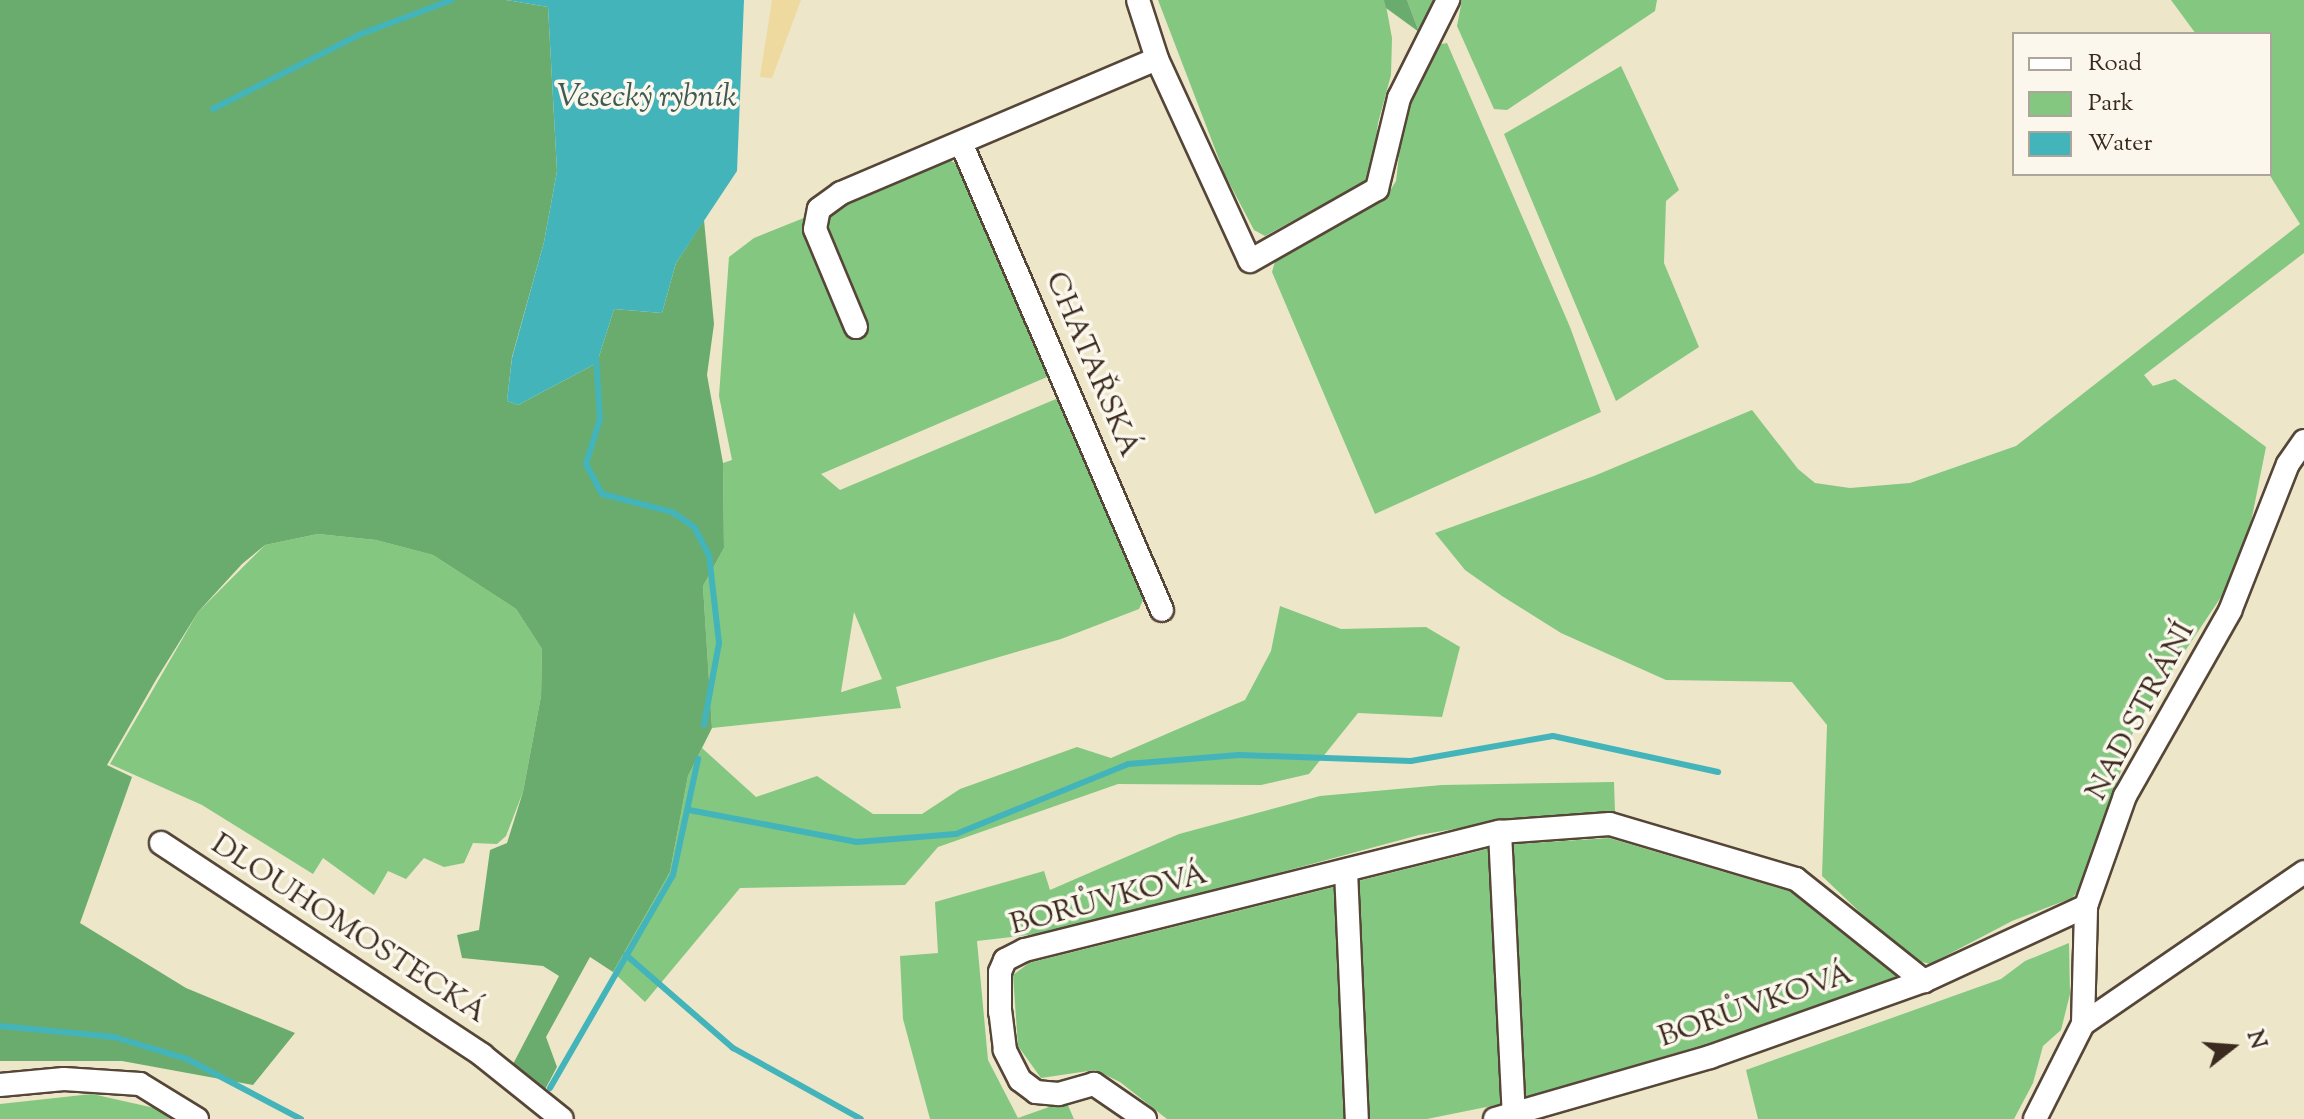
<!DOCTYPE html>
<html>
<head>
<meta charset="utf-8">
<style>
  body { margin:0 }
  #map { position:relative; width:2304px; height:1119px; overflow:hidden; background:#ede6c8; font-family:"Sorts Mill Goudy",serif }
  div>[style] { position:absolute }
  .green>* { inset:0; background:#83c780 }
  .forest>* { inset:0; background:#6aac6e }
  .sand>* { inset:0; background:#eeda9e }
  .water>* { inset:0; background:#44b4bb }
  .stream>* { height:6px; margin:-3px; padding:0 3px; transform-origin:3px; border-radius:3px; background:#44b4bb }
  .roads { filter:drop-shadow(2px 0 #564638) drop-shadow(-2px 0 #564638) drop-shadow(0 2px #564638) drop-shadow(0 -2px #564638) }
  .minor>* { height:22px; margin:-11px; padding:0 11px; transform-origin:11px; border-radius:11px; background:#fff }
  span { translate:-50% -50%; white-space:nowrap; text-align:center; line-height:1.15; -webkit-text-stroke:7px #fbf7ec; paint-order:stroke }
  .street-label { font-size:30px; color:#3b2a1e }
  .water-label { font-size:32px; color:#3e5a55; font-style:italic }
  .legend { position:absolute; left:2012px; top:32px; width:260px; height:144px; box-sizing:border-box; background:#fbf7ec; border:2px solid #aea59a; margin:0; padding:10px 14px; list-style:none; font-size:24px; color:#3b2a1e }
  .legend li { display:flex; align-items:center; gap:16px; height:40px }
  .legend b { width:40px; border:2px solid #aea59a }
  .north { position:absolute; left:2192px; top:1007px; width:80px; height:80px; -webkit-text-stroke:6px #fbf7ec; paint-order:stroke; rotate:73deg; font-size:22px; font-weight:700; line-height:32px; text-align:center; color:#3b2a1e }
  .north::after { content:''; display:block; margin:auto; width:28px; height:36px; background:#3b2a1e; clip-path:polygon(50% 0,100% 100%,50% 72%,0 100%) }
</style>
</head>
<body>
<div id="map">
  <div class="green">
    <i style="clip-path:polygon(1158px 0,1385px 0,1392px 38px,1391px 75px,1378px 123px,1373px 169px,1364px 182px,1265px 236px,1254px 230px,1225px 175px)"></i>
    <i style="clip-path:polygon(1407px 0,1441px 0,1419px 32px)"></i>
    <i style="clip-path:polygon(1462px 0,1657px 0,1655px 11px,1507px 110px,1494px 109px,1457px 26px)"></i>
    <i style="clip-path:polygon(2171px 0,2304px 0,2304px 253px,2144px 375px,2153px 386px,2175px 379px,2266px 447px,2250px 527px,2227px 588px,2135px 726px,2086px 882px,2072px 898px,2012px 921px,1930px 964px,1908px 958px,1822px 876px,1827px 725px,1792px 682px,1666px 680px,1561px 633px,1502px 596px,1465px 570px,1435px 533px,1594px 476px,1752px 410px,1798px 469px,1815px 483px,1850px 488px,1910px 483px,2016px 446px,2300px 224px,2269px 174px,2270px 34px,2196px 34px)"></i>
    <i style="clip-path:polygon(1447px 43px,1570px 327px,1601px 412px,1375px 514px,1272px 272px,1276px 258px,1385px 199px,1396px 181px,1405px 103px,1436px 45px)"></i>
    <i style="clip-path:polygon(1621px 66px,1679px 190px,1666px 201px,1664px 263px,1699px 347px,1616px 401px,1504px 134px)"></i>
    <i style="clip-path:polygon(evenodd,948px 160px,961px 165px,1049px 365px,1047px 377px,821px 474px,840px 490px,1056px 399px,1064px 402px,1143px 600px,1139px 609px,1061px 639px,896px 687px,901px 708px,712px 728px,703px 586px,724px 548px,723px 463px,732px 460px,719px 396px,729px 257px,754px 238px,948px 160px,854px 612px,882px 679px,842px 692px,841px 692px,854px 612px)"></i>
    <i style="clip-path:polygon(318px 534px,376px 540px,433px 555px,516px 609px,542px 649px,541px 696px,523px 792px,506px 836px,497px 844px,473px 843px,464px 863px,444px 867px,424px 858px,406px 879px,388px 871px,374px 895px,323px 858px,313px 874px,202px 805px,110px 764px,198px 612px,265px 545px)"></i>
    <i style="clip-path:polygon(1280px 606px,1341px 629px,1426px 627px,1460px 647px,1442px 717px,1358px 713px,1309px 774px,1261px 785px,1118px 784px,938px 847px,905px 885px,740px 888px,645px 1002px,613px 972px,670px 872px,688px 776px,702px 748px,756px 797px,817px 776px,873px 814px,922px 814px,960px 789px,1077px 747px,1111px 758px,1245px 700px,1271px 651px)"></i>
    <i style="clip-path:polygon(1614px 782px,1615px 812px,1518px 818px,1419px 835px,1063px 931px,977px 941px,988px 1060px,1018px 1118px,1066px 1101px,1074px 1119px,930px 1119px,903px 1019px,900px 956px,938px 953px,935px 902px,1044px 871px,1050px 890px,1179px 834px,1320px 796px,1442px 785px)"></i>
    <i style="clip-path:polygon(1609px 838px,1792px 892px,1815px 904px,1902px 978px,1706px 1044px,1511px 1102px,1427px 1119px,1167px 1119px,1120px 1082px,1095px 1070px,1041px 1078px,1018px 1046px,1013px 975px,1029px 963px,1503px 845px)"></i>
    <i style="clip-path:polygon(2069px 943px,2070px 994px,2061px 1030px,2043px 1046px,2033px 1083px,2014px 1119px,1758px 1119px,1746px 1070px,2001px 979px,2025px 961px)"></i>
    <i style="clip-path:polygon(92px 1094px,159px 1109px,170px 1119px,0 1119px,0 1104px)"></i>
  </div>
  <div class="forest">
    <i style="clip-path:polygon(0 0,506px 0,548px 7px,557px 171px,544px 242px,512px 357px,507px 401px,518px 405px,597px 363px,614px 309px,662px 313px,676px 263px,704px 220px,714px 324px,707px 375px,723px 463px,724px 548px,703px 586px,712px 728px,688px 776px,670px 872px,613px 972px,590px 957px,546px 1037px,557px 1067px,541px 1097px,512px 1066px,559px 976px,543px 966px,462px 958px,457px 935px,479px 930px,490px 850px,507px 843px,523px 792px,541px 696px,542px 649px,516px 609px,433px 555px,376px 540px,318px 534px,265px 545px,242px 564px,198px 612px,157px 678px,107px 765px,132px 777px,80px 923px,186px 988px,295px 1033px,253px 1085px,122px 1061px,0 1061px)"></i>
    <i style="clip-path:polygon(1384px 0,1407px 0,1419px 32px,1386px 8px)"></i>
  </div>
  <div class="sand">
    <i style="clip-path:polygon(772px 0,801px 0,772px 78px,760px 77px)"></i>
  </div>
  <div class="water">
    <i style="clip-path:polygon(506px 0,744px 0,737px 171px,676px 263px,662px 313px,614px 309px,597px 363px,518px 405px,507px 401px,512px 358px,544px 242px,557px 171px,548px 7px)"></i>
  </div>
  <div class="stream">
    <i style="left:213px;top:109px;width:166px;rotate:-26.9deg"></i>
    <i style="left:361px;top:34px;width:97px;rotate:-20.5deg"></i>
    <i style="left:596px;top:356px;width:63px;rotate:86.4deg"></i>
    <i style="left:600px;top:419px;width:47px;rotate:107.3deg"></i>
    <i style="left:586px;top:464px;width:34px;rotate:62deg"></i>
    <i style="left:602px;top:494px;width:72px;rotate:14.4deg"></i>
    <i style="left:672px;top:512px;width:27px;rotate:34deg"></i>
    <i style="left:694px;top:527px;width:32px;rotate:62deg"></i>
    <i style="left:709px;top:555px;width:89px;rotate:83.5deg"></i>
    <i style="left:719px;top:643px;width:83px;rotate:100.4deg"></i>
    <i style="left:689px;top:810px;width:171px;rotate:10.8deg"></i>
    <i style="left:857px;top:842px;width:99px;rotate:-4.6deg"></i>
    <i style="left:956px;top:834px;width:186px;rotate:-22.1deg"></i>
    <i style="left:1128px;top:764px;width:111px;rotate:-4.6deg"></i>
    <i style="left:1239px;top:755px;width:172px;rotate:2deg"></i>
    <i style="left:1411px;top:761px;width:144px;rotate:-10deg"></i>
    <i style="left:1553px;top:736px;width:169px;rotate:12.3deg"></i>
    <i style="left:626px;top:955px;width:142px;rotate:41deg"></i>
    <i style="left:733px;top:1048px;width:146px;rotate:29deg"></i>
    <i style="left:0;top:1026px;width:115px;rotate:5.5deg"></i>
    <i style="left:114px;top:1037px;width:76px;rotate:16.8deg"></i>
    <i style="left:187px;top:1059px;width:129px;rotate:27.8deg"></i>
    <i style="left:550px;top:1088px;width:246px;rotate:-60deg"></i>
    <i style="left:673px;top:875px;width:119px;rotate:-77.8deg"></i>
  </div>
  <div class="roads">
    <div class="minor">
      <i style="left:1138px;top:0;width:62px;rotate:72.1deg"></i>
      <i style="left:1157px;top:59px;width:222px;rotate:65.3deg"></i>
      <i style="left:1250px;top:261px;width:146px;rotate:-29.6deg"></i>
      <i style="left:1377px;top:189px;width:94px;rotate:-76.4deg"></i>
      <i style="left:1399px;top:98px;width:110px;rotate:-63.4deg"></i>
      <i style="left:962px;top:145px;width:506px;rotate:66.73deg"></i>
      <i style="left:856px;top:327px;width:106px;rotate:-112.7deg"></i>
      <i style="left:815px;top:229px;width:20px;rotate:-79deg"></i>
      <i style="left:819px;top:209px;width:27px;rotate:-36deg"></i>
      <i style="left:841px;top:193px;width:343px;rotate:-23deg"></i>
      <i style="left:1500px;top:832px;width:283px;rotate:87.2deg"></i>
      <i style="left:161px;top:843px;width:385px;rotate:33.4deg"></i>
      <i style="left:482px;top:1055px;width:102px;rotate:38.7deg"></i>
      <i style="left:1346px;top:871px;width:248px;rotate:87.5deg"></i>
      <i style="left:2083px;top:1024px;width:118px;rotate:-88.5deg"></i>
      <i style="left:2086px;top:906px;width:117px;rotate:-70.5deg"></i>
      <i style="left:2125px;top:796px;width:213px;rotate:-60.4deg"></i>
      <i style="left:2230px;top:611px;width:158px;rotate:-68.5deg"></i>
      <i style="left:2288px;top:464px;width:28px;rotate:-55deg"></i>
      <i style="left:0;top:1085px;width:64px;rotate:-5.4deg"></i>
      <i style="left:64px;top:1079px;width:76px;rotate:3.8deg"></i>
      <i style="left:140px;top:1084px;width:67px;rotate:31.6deg"></i>
      <i style="left:1145px;top:1119px;width:62px;rotate:-145.5deg"></i>
      <i style="left:1094px;top:1084px;width:37px;rotate:164deg"></i>
      <i style="left:1058px;top:1094px;width:22px;rotate:-175deg"></i>
      <i style="left:1036px;top:1092px;width:20px;rotate:-143deg"></i>
      <i style="left:1020px;top:1080px;width:34px;rotate:-117deg"></i>
      <i style="left:1005px;top:1050px;width:38px;rotate:-97deg"></i>
      <i style="left:1000px;top:1012px;width:40px;rotate:-90deg"></i>
      <i style="left:1000px;top:972px;width:13px;rotate:-67deg"></i>
      <i style="left:1005px;top:960px;width:22px;rotate:-27deg"></i>
      <i style="left:1025px;top:950px;width:489px;rotate:-14deg"></i>
      <i style="left:1500px;top:832px;width:110px;rotate:-4.2deg"></i>
      <i style="left:1610px;top:824px;width:194px;rotate:16.5deg"></i>
      <i style="left:1796px;top:879px;width:164px;rotate:38.6deg"></i>
      <i style="left:1924px;top:981px;width:179px;rotate:-24.8deg"></i>
      <i style="left:1495px;top:1119px;width:224px;rotate:-16.1deg"></i>
      <i style="left:1710px;top:1057px;width:227px;rotate:-19.6deg"></i>
      <i style="left:2035px;top:1119px;width:106px;rotate:-63.2deg"></i>
      <i style="left:2083px;top:1024px;width:268px;rotate:-34.5deg"></i>
    </div>
  </div>
  <div class="street-label">
    <span style="left:1091px;top:365px;rotate:67deg">CHATAŘSKÁ</span>
    <span style="left:2142px;top:712px;rotate:-62deg">NAD STRÁNÍ</span>
    <span style="left:1109px;top:901px;rotate:-15deg">BORŮVKOVÁ</span>
    <span style="left:348px;top:930px;rotate:33deg">DLOUHOMOSTECKÁ</span>
    <span style="left:1756px;top:1007px;rotate:-19deg">BORŮVKOVÁ</span>
  </div>
  <div class="water-label">
    <span style="left:647px;top:98px">Vesecký rybník</span>
  </div>
  <ul class="legend">
  <li><b style="height:10px;background:#fff"></b>Road</li>
  <li><b style="height:22px;background:#83c780"></b>Park</li>
  <li><b style="height:22px;background:#44b4bb"></b>Water</li>
  </ul>
  <div class="north">N</div>
</div>
</body>
</html>
